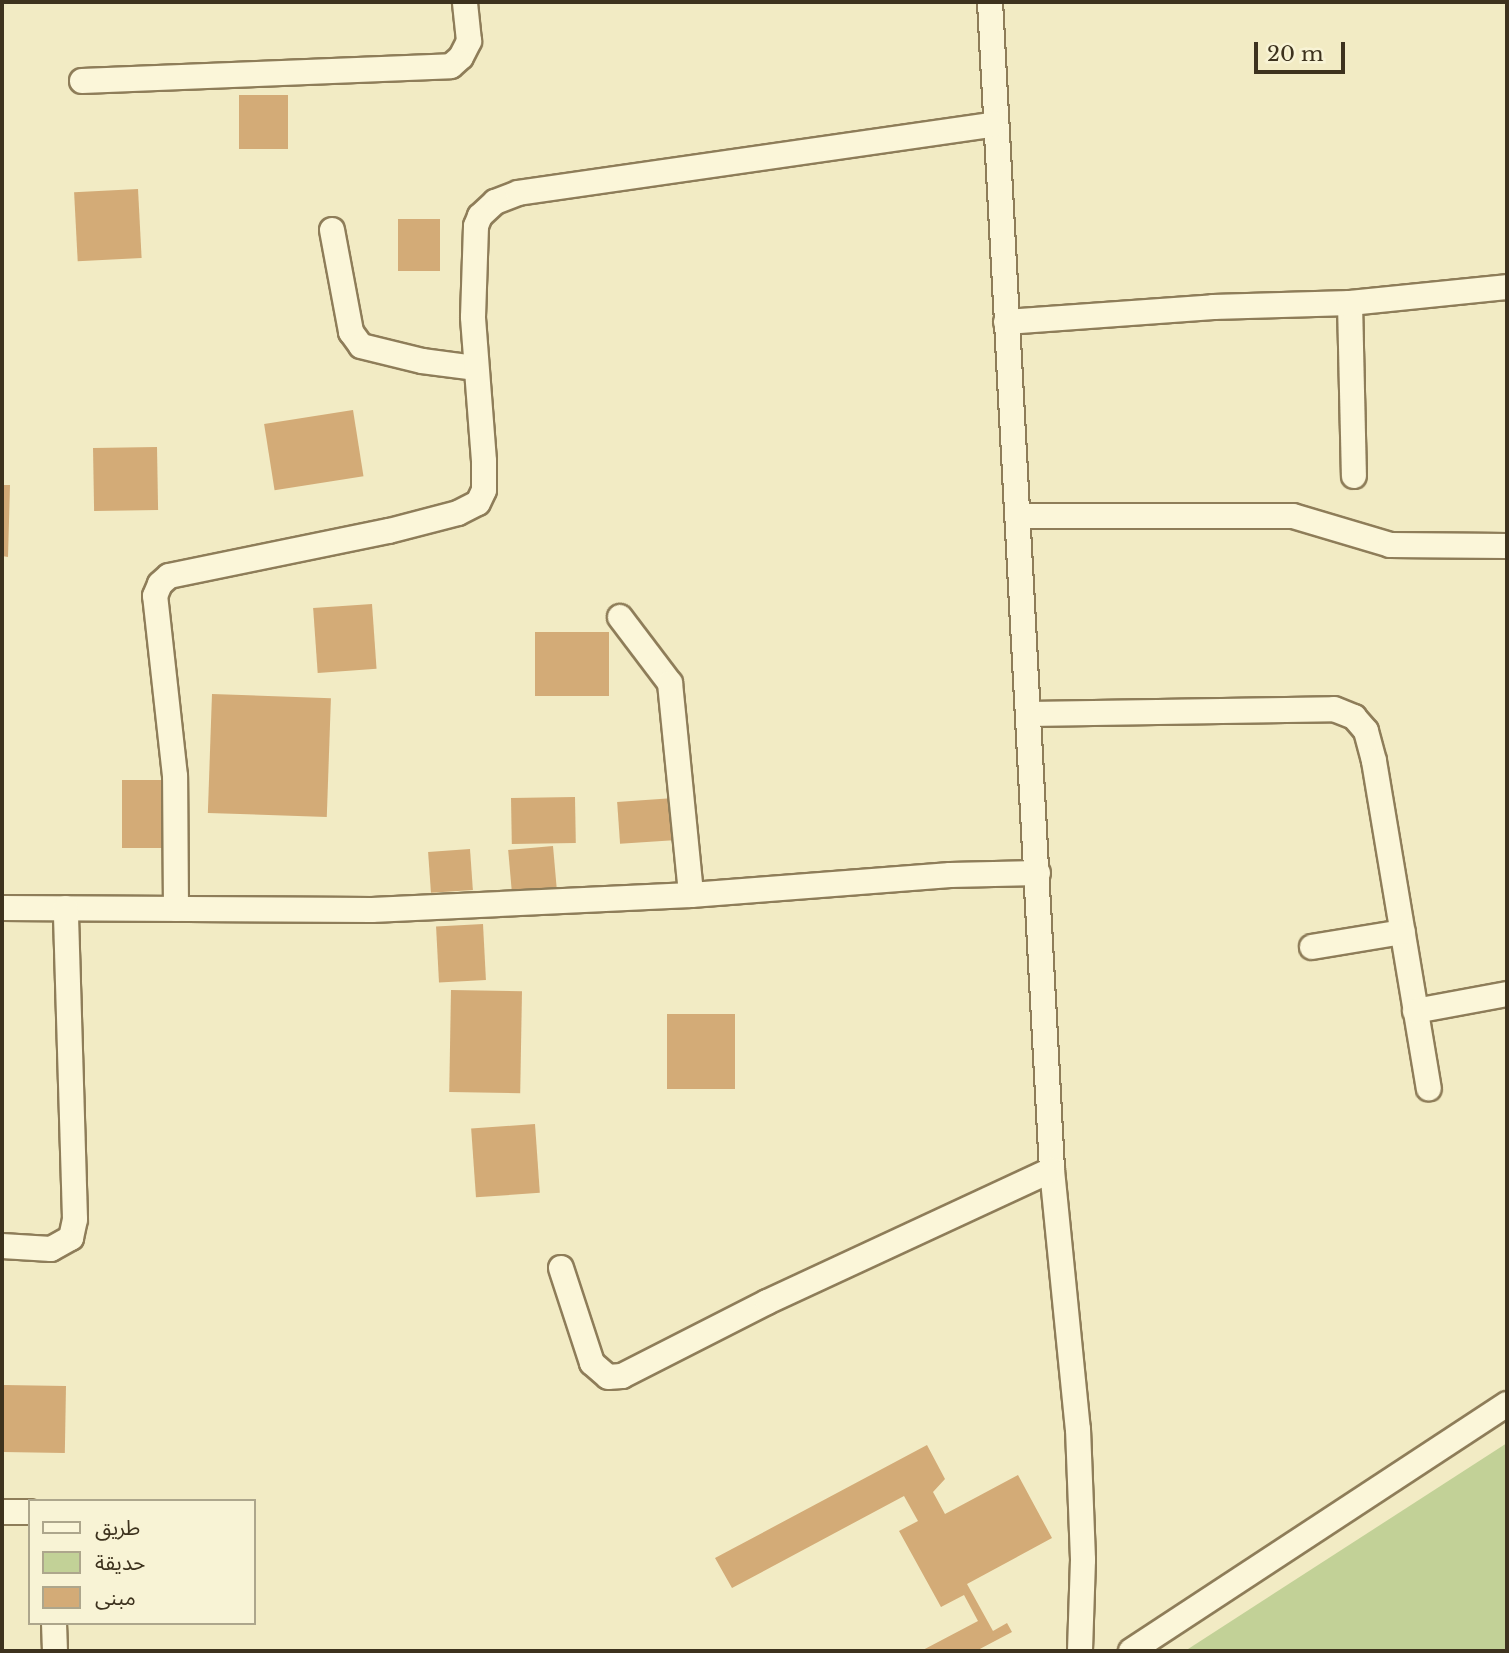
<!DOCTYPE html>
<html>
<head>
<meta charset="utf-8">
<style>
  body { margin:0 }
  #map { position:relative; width:1509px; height:1653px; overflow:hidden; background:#f2ebc4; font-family:"Libre Baskerville","Noto Sans Arabic",serif }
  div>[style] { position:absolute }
  .green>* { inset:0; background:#c2d197 }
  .building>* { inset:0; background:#d3ab77; transform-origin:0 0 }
  .roads { filter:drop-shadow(2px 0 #8e7d59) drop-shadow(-2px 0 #8e7d59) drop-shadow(0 2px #8e7d59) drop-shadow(0 -2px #8e7d59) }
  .minor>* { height:24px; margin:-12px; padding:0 12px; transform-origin:12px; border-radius:12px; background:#fbf6d9 }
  span { translate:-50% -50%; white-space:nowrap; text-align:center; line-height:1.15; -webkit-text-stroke:6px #f8f3d5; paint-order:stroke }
  .frame { position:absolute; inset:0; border:4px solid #3d321e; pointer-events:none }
  .legend { position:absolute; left:28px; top:1499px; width:228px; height:126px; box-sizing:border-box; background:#f8f3d5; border:2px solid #ada68c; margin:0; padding:9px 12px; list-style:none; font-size:21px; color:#3d321e }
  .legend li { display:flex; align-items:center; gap:14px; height:35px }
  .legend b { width:35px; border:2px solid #ada68c }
  .scale { position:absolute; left:1254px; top:42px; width:91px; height:32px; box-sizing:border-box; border:4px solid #3d321e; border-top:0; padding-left:9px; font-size:21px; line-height:24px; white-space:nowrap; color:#3d321e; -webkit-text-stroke:5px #f8f3d5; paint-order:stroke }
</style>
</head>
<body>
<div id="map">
  <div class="green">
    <i style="clip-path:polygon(1507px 1443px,1507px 1651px,1185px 1651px)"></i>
  </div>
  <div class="building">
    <i style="left:239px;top:95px;width:49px;height:54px"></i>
    <i style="left:138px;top:189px;width:69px;height:64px;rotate:87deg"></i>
    <i style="left:440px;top:219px;width:52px;height:42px;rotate:90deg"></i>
    <i style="left:353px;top:410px;width:67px;height:90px;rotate:81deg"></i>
    <i style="left:157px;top:447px;width:63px;height:64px;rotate:89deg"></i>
    <i style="clip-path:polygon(2px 485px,10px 485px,8px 557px,2px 556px)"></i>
    <i style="left:372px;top:604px;width:65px;height:59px;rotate:86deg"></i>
    <i style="left:535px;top:632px;width:74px;height:64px"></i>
    <i style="left:212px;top:694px;width:119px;height:119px;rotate:2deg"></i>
    <i style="left:122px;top:780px;width:46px;height:68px"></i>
    <i style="left:575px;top:797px;width:46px;height:64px;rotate:89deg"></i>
    <i style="left:674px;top:798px;width:42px;height:57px;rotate:86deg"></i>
    <i style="left:553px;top:846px;width:42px;height:45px;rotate:85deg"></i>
    <i style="left:470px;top:849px;width:41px;height:42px;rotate:86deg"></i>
    <i style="left:483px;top:924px;width:56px;height:47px;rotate:87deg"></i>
    <i style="left:451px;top:990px;width:71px;height:102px;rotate:1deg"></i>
    <i style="left:667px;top:1014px;width:68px;height:75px"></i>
    <i style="left:535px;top:1124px;width:69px;height:64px;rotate:86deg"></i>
    <i style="left:4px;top:1385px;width:62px;height:67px;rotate:1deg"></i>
    <i style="clip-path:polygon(927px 1445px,945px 1479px,933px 1492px,945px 1514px,1018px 1475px,1052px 1538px,967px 1584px,993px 1631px,1007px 1623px,1012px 1632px,976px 1651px,921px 1651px,978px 1621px,964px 1595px,941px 1607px,899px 1531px,918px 1521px,904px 1496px,732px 1588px,715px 1558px)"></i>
  </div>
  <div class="roads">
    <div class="minor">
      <i style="left:990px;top:2px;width:1170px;rotate:86.96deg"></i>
      <i style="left:1052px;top:1170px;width:260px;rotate:84.3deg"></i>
      <i style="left:1078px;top:1429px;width:131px;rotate:87.8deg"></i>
      <i style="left:1083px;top:1560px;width:91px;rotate:91.9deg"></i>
      <i style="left:82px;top:81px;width:369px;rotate:-2.3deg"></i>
      <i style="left:451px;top:66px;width:13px;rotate:-42deg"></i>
      <i style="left:461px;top:57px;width:18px;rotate:-63deg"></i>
      <i style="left:469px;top:41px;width:39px;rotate:-96deg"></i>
      <i style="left:332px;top:230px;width:104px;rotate:79.4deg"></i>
      <i style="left:351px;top:332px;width:17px;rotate:54deg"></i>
      <i style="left:361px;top:346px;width:63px;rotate:13.8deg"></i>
      <i style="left:422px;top:361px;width:53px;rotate:7.5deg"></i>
      <i style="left:1350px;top:303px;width:173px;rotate:88.7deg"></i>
      <i style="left:1006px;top:322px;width:208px;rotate:-4.1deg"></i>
      <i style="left:1213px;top:307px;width:137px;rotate:-1.7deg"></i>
      <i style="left:1350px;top:303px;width:158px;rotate:-5.8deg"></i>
      <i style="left:1018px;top:516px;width:275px"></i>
      <i style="left:1293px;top:516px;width:101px;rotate:16.6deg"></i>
      <i style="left:1390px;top:545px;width:117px;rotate:0.5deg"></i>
      <i style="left:620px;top:617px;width:83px;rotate:52.9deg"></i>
      <i style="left:670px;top:683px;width:213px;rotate:84.3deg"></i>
      <i style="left:1029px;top:714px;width:305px;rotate:-0.9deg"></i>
      <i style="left:1334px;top:709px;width:22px;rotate:22deg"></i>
      <i style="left:1354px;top:717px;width:18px;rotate:49deg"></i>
      <i style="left:1366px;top:731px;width:31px;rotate:75deg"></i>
      <i style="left:1374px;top:761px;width:332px;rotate:80.5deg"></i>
      <i style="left:2px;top:908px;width:370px;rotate:0.3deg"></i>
      <i style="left:372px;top:910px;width:319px;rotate:-2.7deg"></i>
      <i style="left:691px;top:895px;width:260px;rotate:-4.4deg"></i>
      <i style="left:950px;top:875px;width:88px;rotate:-1.3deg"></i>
      <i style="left:176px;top:909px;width:133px;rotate:-90.4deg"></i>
      <i style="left:175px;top:776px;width:181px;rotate:-96.3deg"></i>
      <i style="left:155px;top:596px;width:13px;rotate:-67deg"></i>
      <i style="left:160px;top:584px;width:12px;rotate:-42deg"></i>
      <i style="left:169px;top:576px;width:225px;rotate:-11.6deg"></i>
      <i style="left:389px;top:531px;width:71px;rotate:-14.6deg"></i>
      <i style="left:458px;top:513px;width:22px;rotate:-27deg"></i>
      <i style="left:478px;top:503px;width:14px;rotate:-65deg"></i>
      <i style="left:484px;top:490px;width:29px;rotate:-90deg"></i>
      <i style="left:484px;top:461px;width:144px;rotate:-94.4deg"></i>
      <i style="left:473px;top:317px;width:91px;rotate:-88.1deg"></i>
      <i style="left:476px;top:226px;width:11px;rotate:-68deg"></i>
      <i style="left:480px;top:216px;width:21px;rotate:-43deg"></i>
      <i style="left:495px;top:202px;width:25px;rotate:-21deg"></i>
      <i style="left:518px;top:193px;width:482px;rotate:-8.2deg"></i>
      <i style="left:1312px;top:947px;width:92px;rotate:-9.4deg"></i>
      <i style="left:1415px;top:1011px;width:94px;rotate:-10.5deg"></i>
      <i style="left:2px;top:1246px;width:49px;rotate:3.5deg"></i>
      <i style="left:51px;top:1249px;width:23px;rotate:-29deg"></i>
      <i style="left:71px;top:1238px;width:19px;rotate:-78deg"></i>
      <i style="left:75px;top:1219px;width:311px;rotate:-91.7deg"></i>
      <i style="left:561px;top:1268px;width:100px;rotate:71.9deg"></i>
      <i style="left:592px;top:1363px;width:21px;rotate:41deg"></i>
      <i style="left:608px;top:1377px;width:14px;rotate:-4deg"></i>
      <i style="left:622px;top:1376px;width:163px;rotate:-27deg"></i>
      <i style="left:767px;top:1302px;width:314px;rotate:-24.9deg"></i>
      <i style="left:2px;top:1512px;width:28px"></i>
      <i style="left:54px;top:1623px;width:28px;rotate:88deg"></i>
      <i style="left:1131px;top:1651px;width:450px;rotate:-33.3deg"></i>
    </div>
  </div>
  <div class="frame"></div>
  <ul class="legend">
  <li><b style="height:9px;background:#fbf6d9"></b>طريق</li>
  <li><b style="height:19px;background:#c2d197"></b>حديقة</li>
  <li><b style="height:19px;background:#d3ab77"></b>مبنى</li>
  </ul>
  <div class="scale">20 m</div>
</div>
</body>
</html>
